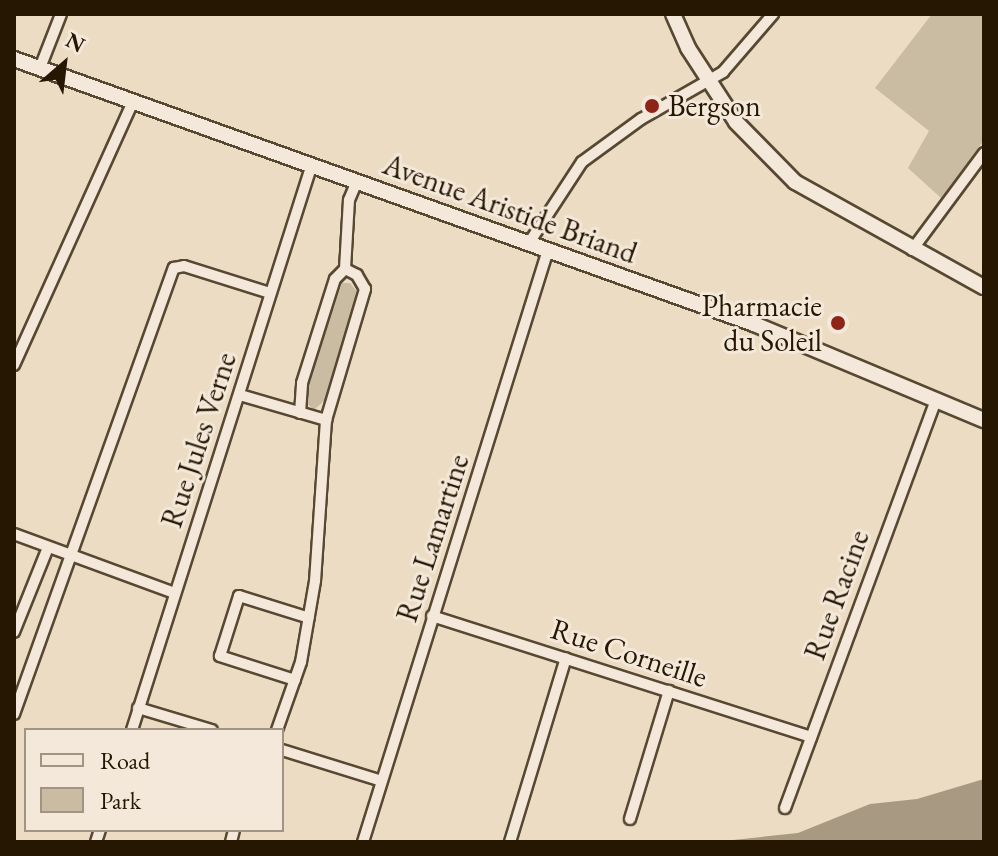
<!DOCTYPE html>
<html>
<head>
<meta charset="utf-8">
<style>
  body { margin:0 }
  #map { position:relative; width:998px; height:856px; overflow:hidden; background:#ecdcc4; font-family:"EB Garamond",serif }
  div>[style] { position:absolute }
  .green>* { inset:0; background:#cabba3 }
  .water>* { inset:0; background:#a89982 }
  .roads { filter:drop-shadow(2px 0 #574832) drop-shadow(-2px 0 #574832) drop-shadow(0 2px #574832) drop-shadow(0 -2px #574832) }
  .street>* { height:10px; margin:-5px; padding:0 5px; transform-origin:5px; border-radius:5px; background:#f3e8d9 }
  .secondary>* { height:14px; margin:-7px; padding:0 7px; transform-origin:7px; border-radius:7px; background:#f3e8d9 }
  .dots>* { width:22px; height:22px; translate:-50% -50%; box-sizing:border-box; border:4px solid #f3e8d9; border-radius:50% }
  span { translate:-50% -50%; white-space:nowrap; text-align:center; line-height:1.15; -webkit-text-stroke:6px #f3e8d9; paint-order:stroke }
  .poi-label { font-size:30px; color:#251702 }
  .left { translate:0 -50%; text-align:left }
  .right { translate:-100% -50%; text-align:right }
  .street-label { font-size:30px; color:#251702 }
  .frame { position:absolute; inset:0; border:16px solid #251702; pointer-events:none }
  .legend { position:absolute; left:24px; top:728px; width:260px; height:104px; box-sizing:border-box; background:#f3e8d9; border:2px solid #a19483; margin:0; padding:10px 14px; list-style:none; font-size:24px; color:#251702 }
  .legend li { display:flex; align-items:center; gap:16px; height:40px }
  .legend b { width:40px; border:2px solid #a19483 }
  .north { position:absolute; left:24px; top:24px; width:80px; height:80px; -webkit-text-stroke:6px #f3e8d9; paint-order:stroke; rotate:28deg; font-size:22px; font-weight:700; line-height:32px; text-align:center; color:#251702 }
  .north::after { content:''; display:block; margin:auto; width:28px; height:36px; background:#251702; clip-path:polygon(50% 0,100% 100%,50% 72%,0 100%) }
</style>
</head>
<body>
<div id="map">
  <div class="green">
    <i style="clip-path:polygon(932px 14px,984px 14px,984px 140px,941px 198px,908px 168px,929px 131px,875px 88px)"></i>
    <i style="clip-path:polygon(342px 283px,350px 283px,358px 293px,326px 399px,314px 410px,303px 400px)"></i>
  </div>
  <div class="water">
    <i style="clip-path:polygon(984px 779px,984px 842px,714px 842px,798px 833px,870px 804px,917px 799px)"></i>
  </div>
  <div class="roads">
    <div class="street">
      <i style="left:40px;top:68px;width:58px;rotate:-68.7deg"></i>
      <i style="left:529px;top:243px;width:97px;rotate:-56.8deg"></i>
      <i style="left:582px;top:162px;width:73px;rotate:-36.1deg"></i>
      <i style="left:641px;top:119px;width:95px;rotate:-29.8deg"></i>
      <i style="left:723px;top:72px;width:77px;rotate:-49.2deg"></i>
      <i style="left:912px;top:250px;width:121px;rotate:-53.4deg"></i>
      <i style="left:14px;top:365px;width:290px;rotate:-65.7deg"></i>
      <i style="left:240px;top:395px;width:90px;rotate:16.2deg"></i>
      <i style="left:326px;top:420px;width:161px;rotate:93.9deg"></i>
      <i style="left:315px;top:581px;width:82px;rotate:99.8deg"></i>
      <i style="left:301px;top:662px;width:72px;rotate:109.4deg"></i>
      <i style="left:300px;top:413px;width:30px;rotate:-86deg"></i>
      <i style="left:302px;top:383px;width:109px;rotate:-72.4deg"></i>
      <i style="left:335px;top:279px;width:14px;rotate:-45deg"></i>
      <i style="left:326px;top:420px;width:137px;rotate:-73.4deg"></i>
      <i style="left:365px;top:289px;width:16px;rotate:-120deg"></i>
      <i style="left:357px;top:275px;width:13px;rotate:-153deg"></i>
      <i style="left:345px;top:269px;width:69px;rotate:-86.7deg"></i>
      <i style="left:349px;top:200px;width:21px;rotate:-67deg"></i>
      <i style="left:14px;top:534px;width:171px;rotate:20.2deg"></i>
      <i style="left:432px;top:616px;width:398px;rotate:17.7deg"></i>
      <i style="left:14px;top:632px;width:88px;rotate:-68.1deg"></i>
      <i style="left:295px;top:680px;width:79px;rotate:-162.3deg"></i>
      <i style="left:220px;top:656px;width:63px;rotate:-72.4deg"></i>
      <i style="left:239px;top:596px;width:73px;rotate:17.4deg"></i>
      <i style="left:138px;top:708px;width:77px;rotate:16.6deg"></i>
      <i style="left:14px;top:714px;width:474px;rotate:-70.3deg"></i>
      <i style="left:174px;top:268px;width:10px;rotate:-11deg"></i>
      <i style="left:184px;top:266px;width:90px;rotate:17.4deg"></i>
      <i style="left:132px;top:730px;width:594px;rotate:-72.36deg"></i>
      <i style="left:282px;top:750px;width:102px;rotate:17.2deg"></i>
      <i style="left:785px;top:808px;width:436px;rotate:-69.7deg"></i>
      <i style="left:630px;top:819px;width:134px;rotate:-73.1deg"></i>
      <i style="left:96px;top:842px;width:13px;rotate:-72deg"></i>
      <i style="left:231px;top:842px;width:12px;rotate:-76deg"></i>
      <i style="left:363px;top:842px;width:620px;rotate:-72.65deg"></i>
      <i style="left:510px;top:842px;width:192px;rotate:-73.1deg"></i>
    </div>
    <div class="secondary">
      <i style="left:673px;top:14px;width:37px;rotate:66deg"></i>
      <i style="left:688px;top:48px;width:88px;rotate:57deg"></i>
      <i style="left:736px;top:122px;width:84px;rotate:45.5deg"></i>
      <i style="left:795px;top:182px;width:216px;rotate:29.1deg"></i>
      <i style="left:14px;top:59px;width:786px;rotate:19.7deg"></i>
      <i style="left:754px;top:324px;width:249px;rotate:22.7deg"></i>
    </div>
  </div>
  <div class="dots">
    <i style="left:652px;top:106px;background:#8f2418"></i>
    <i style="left:838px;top:323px;background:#8f2418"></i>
  </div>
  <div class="poi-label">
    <span class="left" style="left:668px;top:106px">Bergson</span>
    <span class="right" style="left:822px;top:323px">Pharmacie<br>du Soleil</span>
  </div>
  <div class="street-label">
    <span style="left:510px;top:209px;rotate:20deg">Avenue Aristide Briand</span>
    <span style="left:199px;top:440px;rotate:-72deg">Rue Jules Verne</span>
    <span style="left:433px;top:538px;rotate:-72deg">Rue Lamartine</span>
    <span style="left:837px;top:595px;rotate:-70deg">Rue Racine</span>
    <span style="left:629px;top:653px;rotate:18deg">Rue Corneille</span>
  </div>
  <div class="frame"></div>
  <ul class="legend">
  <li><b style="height:10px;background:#f3e8d9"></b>Road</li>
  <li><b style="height:22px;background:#cabba3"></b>Park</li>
  </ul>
  <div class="north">N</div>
</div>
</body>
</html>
